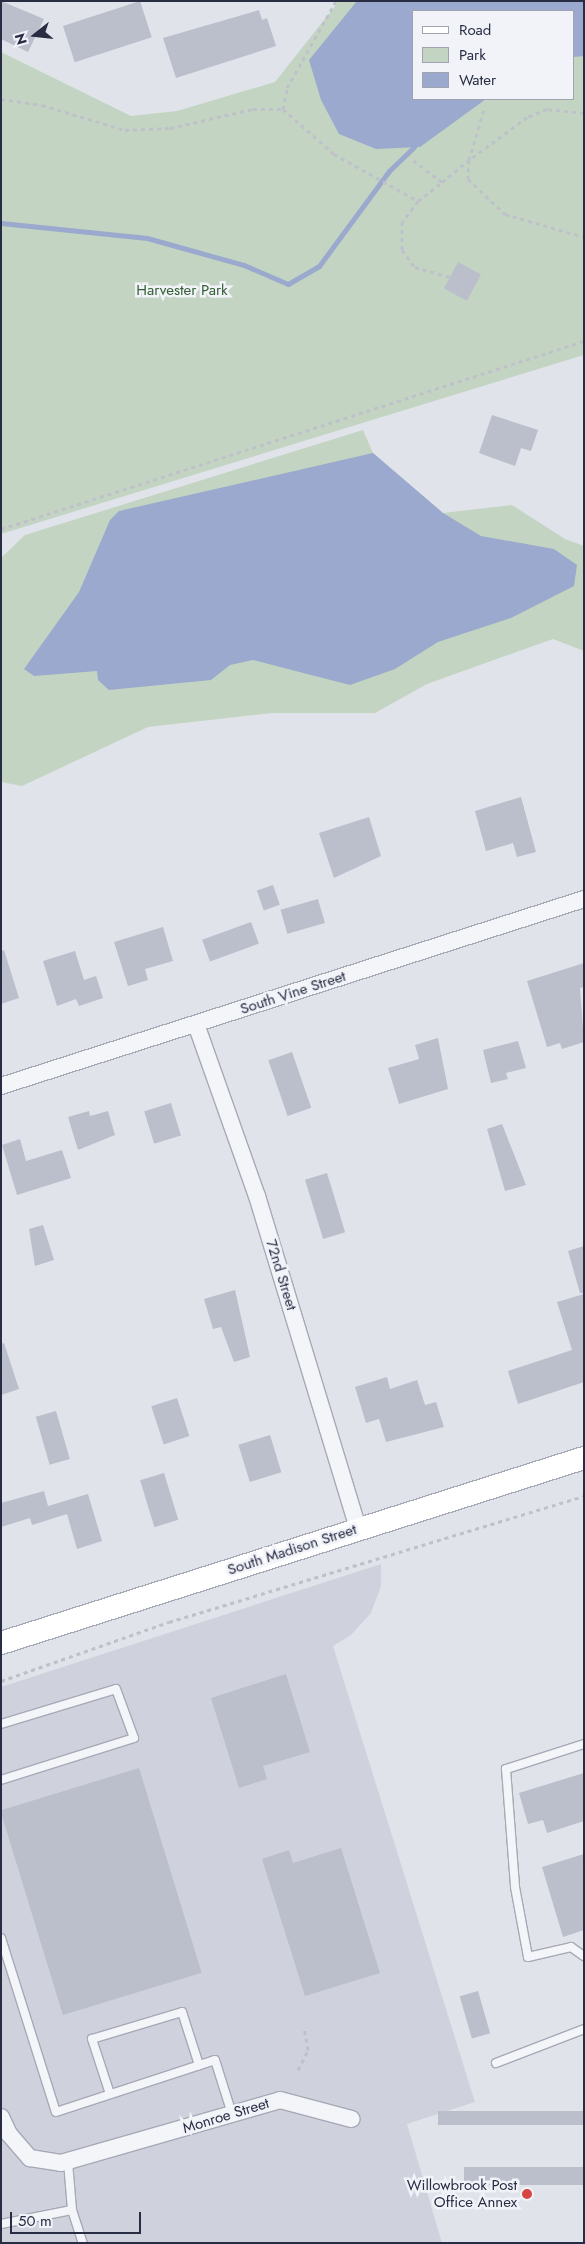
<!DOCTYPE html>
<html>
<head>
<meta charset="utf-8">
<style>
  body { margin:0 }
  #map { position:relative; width:585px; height:2244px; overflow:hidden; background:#e1e3eb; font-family:Jost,sans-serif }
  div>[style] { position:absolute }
  .built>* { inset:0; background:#cfd2dd }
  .green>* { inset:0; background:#c3d5c2 }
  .water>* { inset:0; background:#9aa9cd }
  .stream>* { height:5px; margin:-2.5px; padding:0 2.5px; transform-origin:2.5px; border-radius:2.5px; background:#9aa9cd }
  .building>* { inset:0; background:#bbbecb; transform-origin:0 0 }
  .path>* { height:3px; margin-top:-1.5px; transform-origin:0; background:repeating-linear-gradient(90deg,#bfc1ca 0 4px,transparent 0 8px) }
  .roads { filter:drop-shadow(1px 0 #a6a9b6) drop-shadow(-1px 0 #a6a9b6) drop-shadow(0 1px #a6a9b6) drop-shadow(0 -1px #a6a9b6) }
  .lane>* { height:8px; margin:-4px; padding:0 4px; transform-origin:4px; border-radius:4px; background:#f4f5f9 }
  .street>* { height:16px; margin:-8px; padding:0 8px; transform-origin:8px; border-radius:8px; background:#f4f5f9 }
  .secondary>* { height:22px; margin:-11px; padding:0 11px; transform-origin:11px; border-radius:11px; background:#fff }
  .dots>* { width:14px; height:14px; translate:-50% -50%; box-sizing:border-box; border:2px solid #f1f3f8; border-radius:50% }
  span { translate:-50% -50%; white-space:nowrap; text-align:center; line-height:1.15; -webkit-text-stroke:5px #f1f3f8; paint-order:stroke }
  .park-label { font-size:15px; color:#356035 }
  .street-label { font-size:15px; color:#282d44 }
  .poi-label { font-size:15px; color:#282d44 }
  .right { translate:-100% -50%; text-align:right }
  .frame { position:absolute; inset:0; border:2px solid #282d44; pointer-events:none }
  .legend { position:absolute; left:412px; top:10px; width:162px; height:90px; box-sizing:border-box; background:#f1f3f8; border:1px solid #a1a4b0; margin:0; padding:6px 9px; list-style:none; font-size:15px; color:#282d44 }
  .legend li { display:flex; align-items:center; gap:10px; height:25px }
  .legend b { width:25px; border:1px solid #a1a4b0 }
  .north { position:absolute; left:10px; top:10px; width:50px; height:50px; -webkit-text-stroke:4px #f1f3f8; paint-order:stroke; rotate:254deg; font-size:14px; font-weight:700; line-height:20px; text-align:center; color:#282d44 }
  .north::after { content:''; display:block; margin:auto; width:18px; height:22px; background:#282d44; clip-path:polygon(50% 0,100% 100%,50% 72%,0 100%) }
  .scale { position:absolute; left:10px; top:2212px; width:131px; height:22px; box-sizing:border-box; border:2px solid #282d44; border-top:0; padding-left:6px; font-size:15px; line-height:18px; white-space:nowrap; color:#282d44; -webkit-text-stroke:4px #f1f3f8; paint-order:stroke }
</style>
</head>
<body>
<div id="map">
  <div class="built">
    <i style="clip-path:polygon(381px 1564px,381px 1586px,371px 1613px,351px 1635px,333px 1646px,475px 2102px,407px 2124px,442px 2243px,1px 2243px,1px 1687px)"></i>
  </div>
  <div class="green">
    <i style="clip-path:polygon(evenodd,339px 1px,584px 1px,584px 355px,1px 534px,1px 52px,131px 116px,177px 111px,275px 82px,339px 1px,414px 11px,574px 11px,574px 99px,414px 99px,414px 11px)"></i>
    <i style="clip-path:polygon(363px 430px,373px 453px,443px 513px,512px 505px,565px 539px,584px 546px,584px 651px,553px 639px,427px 684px,375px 713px,272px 713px,148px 727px,22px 786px,1px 782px,1px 558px,25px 535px)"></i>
  </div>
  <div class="water">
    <i style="clip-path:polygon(357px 1px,584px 1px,584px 56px,574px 57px,574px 11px,414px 11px,414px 99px,486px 99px,420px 147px,376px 149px,339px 134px,321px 100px,309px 60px)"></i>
    <i style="clip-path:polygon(373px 453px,443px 513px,481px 536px,554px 549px,577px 565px,574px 586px,511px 618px,438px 642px,395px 669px,350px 685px,253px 660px,230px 665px,211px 680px,109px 690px,98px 680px,97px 671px,34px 676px,24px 669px,79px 592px,110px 520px,119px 511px)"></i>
  </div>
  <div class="stream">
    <i style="left:1px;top:223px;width:147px;rotate:5.9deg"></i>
    <i style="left:147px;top:238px;width:101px;rotate:15.6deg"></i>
    <i style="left:244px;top:265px;width:48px;rotate:23.4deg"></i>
    <i style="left:288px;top:284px;width:36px;rotate:-30deg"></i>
    <i style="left:319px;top:266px;width:118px;rotate:-53.6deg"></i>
    <i style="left:389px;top:171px;width:35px;rotate:-44deg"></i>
  </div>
  <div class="building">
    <i style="clip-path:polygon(1px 1px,44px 19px,28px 52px,1px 39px)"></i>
    <i style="left:140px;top:1px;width:38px;height:81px;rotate:72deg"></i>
    <i style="clip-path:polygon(259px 10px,262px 20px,267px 18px,276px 46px,176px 78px,163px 38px)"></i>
    <i style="left:458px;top:262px;width:26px;height:30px;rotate:28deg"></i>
    <i style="clip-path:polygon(492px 415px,538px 430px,531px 451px,521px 448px,515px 466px,479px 453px)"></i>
    <i style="clip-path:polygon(521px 797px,536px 852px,517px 857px,513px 843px,486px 851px,475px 811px)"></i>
    <i style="clip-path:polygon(369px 817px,381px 856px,334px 878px,319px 833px)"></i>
    <i style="left:273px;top:885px;width:21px;height:17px;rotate:71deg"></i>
    <i style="left:318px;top:899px;width:25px;height:39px;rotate:74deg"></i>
    <i style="left:251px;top:922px;width:23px;height:52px;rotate:70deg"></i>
    <i style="clip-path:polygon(163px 927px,173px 961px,145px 969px,148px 980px,128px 986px,114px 942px)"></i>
    <i style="clip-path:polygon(4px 950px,19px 998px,1px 1004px,1px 951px)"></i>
    <i style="clip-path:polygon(75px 951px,84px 980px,96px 976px,103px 998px,79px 1006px,76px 999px,57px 1006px,43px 961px)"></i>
    <i style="clip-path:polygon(584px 963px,584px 987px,580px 988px,584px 1042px,562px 1049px,560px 1043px,547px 1047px,527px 981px)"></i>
    <i style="clip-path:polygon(438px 1038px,448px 1089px,399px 1104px,388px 1068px,419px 1059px,415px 1045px)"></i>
    <i style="clip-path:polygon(518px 1041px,526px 1068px,506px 1073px,508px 1079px,491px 1083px,483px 1050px)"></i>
    <i style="left:292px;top:1052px;width:59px;height:25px;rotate:71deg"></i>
    <i style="left:171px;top:1103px;width:34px;height:28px;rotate:73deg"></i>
    <i style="clip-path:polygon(89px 1111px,90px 1116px,108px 1111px,115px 1135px,78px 1150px,68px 1117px)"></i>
    <i style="clip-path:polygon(502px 1124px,526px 1185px,505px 1191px,487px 1129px)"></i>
    <i style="clip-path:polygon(20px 1139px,26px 1161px,62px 1150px,71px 1178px,17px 1195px,2px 1145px)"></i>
    <i style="left:327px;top:1173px;width:62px;height:23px;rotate:73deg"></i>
    <i style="clip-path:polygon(43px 1225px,54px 1260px,35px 1266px,29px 1229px)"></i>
    <i style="clip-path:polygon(584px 1246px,584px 1293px,580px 1293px,568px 1251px)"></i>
    <i style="clip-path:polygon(235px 1290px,250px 1357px,234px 1362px,221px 1327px,213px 1329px,204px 1299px)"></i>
    <i style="clip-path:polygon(584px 1294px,584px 1382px,518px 1404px,508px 1371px,572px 1350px,557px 1302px)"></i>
    <i style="clip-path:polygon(4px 1343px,19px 1389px,1px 1395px,1px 1344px)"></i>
    <i style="clip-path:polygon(387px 1377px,390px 1389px,417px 1380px,425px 1405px,436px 1402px,444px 1427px,386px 1442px,379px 1419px,366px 1423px,355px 1387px)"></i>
    <i style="left:177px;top:1398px;width:40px;height:27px;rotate:72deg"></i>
    <i style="left:56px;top:1411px;width:50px;height:21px;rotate:74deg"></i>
    <i style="left:270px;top:1435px;width:39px;height:33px;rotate:73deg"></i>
    <i style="left:164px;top:1473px;width:49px;height:25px;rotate:73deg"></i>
    <i style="clip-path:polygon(44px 1491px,48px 1506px,88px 1494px,102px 1541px,77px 1549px,67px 1514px,32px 1525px,30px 1518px,1px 1527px,1px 1503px)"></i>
    <i style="clip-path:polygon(286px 1674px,310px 1752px,263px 1766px,267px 1779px,239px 1788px,211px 1698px)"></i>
    <i style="left:139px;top:1768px;width:214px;height:145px;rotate:73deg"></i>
    <i style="clip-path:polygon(584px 1773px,584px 1821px,547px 1833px,543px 1820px,528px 1824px,519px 1793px)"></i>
    <i style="clip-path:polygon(341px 1848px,380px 1973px,305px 1996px,262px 1859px,289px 1850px,293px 1863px)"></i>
    <i style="clip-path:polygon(584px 1854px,584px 1930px,563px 1937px,542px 1867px)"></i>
    <i style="left:478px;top:1991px;width:44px;height:19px;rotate:74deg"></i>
    <i style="left:584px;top:2111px;width:14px;height:146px;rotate:90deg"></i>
    <i style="left:584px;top:2167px;width:18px;height:120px;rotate:90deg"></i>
  </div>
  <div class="path">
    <i style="left:1px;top:99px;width:41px;rotate:8.3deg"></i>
    <i style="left:42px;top:105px;width:87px;rotate:16.8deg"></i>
    <i style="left:125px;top:130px;width:45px;rotate:-2.5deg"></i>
    <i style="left:170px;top:128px;width:85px;rotate:-12.9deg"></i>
    <i style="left:253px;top:109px;width:30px"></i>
    <i style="left:283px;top:109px;width:68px;rotate:41.4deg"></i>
    <i style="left:334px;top:154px;width:96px;rotate:29.2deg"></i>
    <i style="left:418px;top:201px;width:31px;rotate:-38deg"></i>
    <i style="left:442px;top:182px;width:36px;rotate:-143deg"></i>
    <i style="left:283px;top:109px;width:21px;rotate:-79deg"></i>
    <i style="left:287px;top:88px;width:100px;rotate:-60.6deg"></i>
    <i style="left:584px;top:113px;width:37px;rotate:-174deg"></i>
    <i style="left:547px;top:109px;width:22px;rotate:158deg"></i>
    <i style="left:527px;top:117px;width:72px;rotate:143.4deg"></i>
    <i style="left:469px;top:160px;width:19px;rotate:93deg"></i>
    <i style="left:468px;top:179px;width:51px;rotate:43.4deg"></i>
    <i style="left:505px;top:214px;width:82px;rotate:16.2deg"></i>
    <i style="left:442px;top:182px;width:35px;rotate:-39deg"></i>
    <i style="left:469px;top:160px;width:56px;rotate:-73.5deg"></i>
    <i style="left:418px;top:201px;width:26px;rotate:127deg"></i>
    <i style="left:402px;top:222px;width:28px;rotate:90deg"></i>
    <i style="left:402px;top:250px;width:21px;rotate:53deg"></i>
    <i style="left:415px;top:267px;width:36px;rotate:16deg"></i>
    <i style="left:1px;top:529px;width:613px;rotate:-17.87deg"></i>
    <i style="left:1px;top:1681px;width:178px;rotate:-19.4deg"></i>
    <i style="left:169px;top:1622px;width:434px;rotate:-16.9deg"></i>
    <i style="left:298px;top:2070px;width:22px;rotate:-63deg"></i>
    <i style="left:308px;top:2050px;width:22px;rotate:-100deg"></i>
  </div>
  <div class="roads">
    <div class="lane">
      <i style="left:1px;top:1724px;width:120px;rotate:-16.9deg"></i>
      <i style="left:116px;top:1689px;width:52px;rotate:69.8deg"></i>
      <i style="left:134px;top:1738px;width:139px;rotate:162.5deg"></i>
      <i style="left:584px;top:1744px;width:82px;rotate:162.2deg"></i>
      <i style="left:506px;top:1769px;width:118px;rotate:85.6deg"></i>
      <i style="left:515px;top:1887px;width:71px;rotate:79.5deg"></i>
      <i style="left:528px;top:1957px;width:44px;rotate:-13.1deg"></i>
      <i style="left:571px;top:1947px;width:16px;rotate:35deg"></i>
      <i style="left:1px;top:1938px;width:182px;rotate:72.5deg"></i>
      <i style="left:56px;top:2112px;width:167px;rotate:-18.1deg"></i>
      <i style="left:215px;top:2060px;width:57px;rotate:72.5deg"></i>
      <i style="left:496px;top:2063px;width:94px;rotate:-21.1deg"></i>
      <i style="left:110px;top:2094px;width:58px;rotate:-108.1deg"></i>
      <i style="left:92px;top:2039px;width:94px;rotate:-16.7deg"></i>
      <i style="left:182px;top:2012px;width:56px;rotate:72.2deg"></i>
      <i style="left:68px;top:2162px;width:48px;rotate:85.2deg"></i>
      <i style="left:72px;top:2210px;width:35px;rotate:72deg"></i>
      <i style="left:1px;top:2224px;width:72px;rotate:-11.2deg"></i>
    </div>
    <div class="street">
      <i style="left:196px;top:1024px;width:182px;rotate:70.5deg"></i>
      <i style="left:257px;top:1196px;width:348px;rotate:73.1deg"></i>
      <i style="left:1px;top:1086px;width:612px;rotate:-17.78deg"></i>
      <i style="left:1px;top:2117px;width:19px;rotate:65deg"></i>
      <i style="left:9px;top:2134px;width:32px;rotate:49deg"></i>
      <i style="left:30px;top:2158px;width:31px;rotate:9deg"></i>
      <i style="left:61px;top:2163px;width:228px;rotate:-16deg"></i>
      <i style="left:280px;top:2100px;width:74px;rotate:14.8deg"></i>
    </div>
    <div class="secondary">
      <i style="left:1px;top:1643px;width:612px;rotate:-17.61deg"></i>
    </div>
  </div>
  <div class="dots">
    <i style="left:527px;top:2194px;background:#d64540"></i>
  </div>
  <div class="park-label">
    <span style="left:182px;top:291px">Harvester Park</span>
  </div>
  <div class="street-label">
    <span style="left:293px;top:993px;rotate:-18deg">South Vine Street</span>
    <span style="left:281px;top:1275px;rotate:73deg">72nd Street</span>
    <span style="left:292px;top:1550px;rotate:-18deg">South Madison Street</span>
    <span style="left:226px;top:2116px;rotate:-17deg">Monroe Street</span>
  </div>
  <div class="poi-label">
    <span class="right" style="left:517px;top:2194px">Willowbrook Post<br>Office Annex</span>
  </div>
  <div class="frame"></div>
  <ul class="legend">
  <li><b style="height:6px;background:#fff"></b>Road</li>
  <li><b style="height:14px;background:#c3d5c2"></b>Park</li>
  <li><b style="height:14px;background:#9aa9cd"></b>Water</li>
  </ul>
  <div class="north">N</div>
  <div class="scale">50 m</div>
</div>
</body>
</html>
